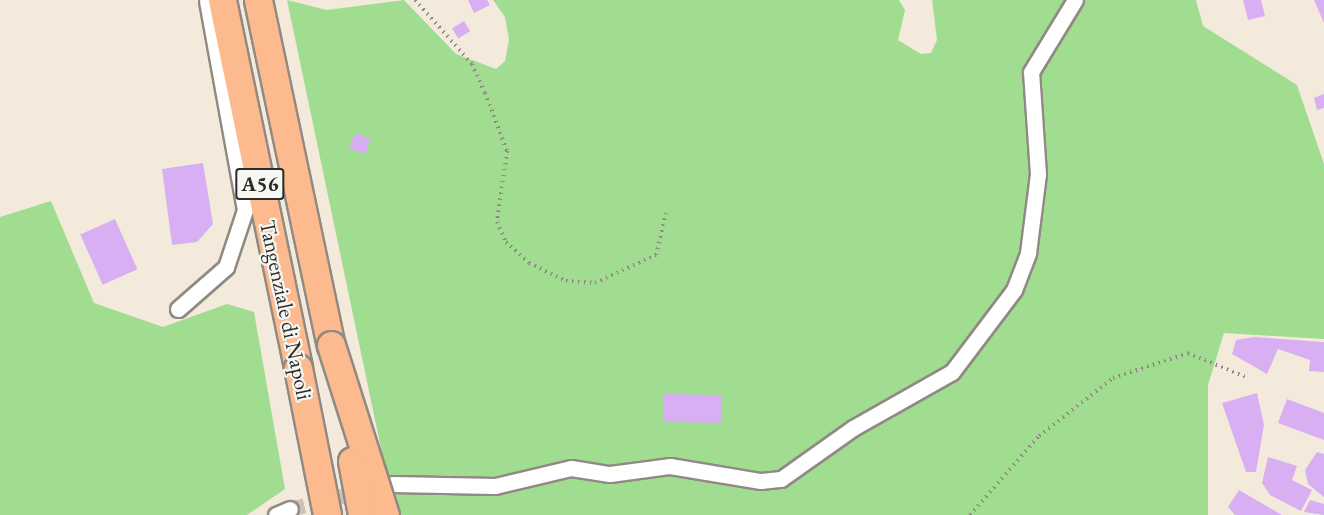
<!DOCTYPE html>
<html>
<head>
<meta charset="utf-8">
<style>
  body { margin:0 }
  #map { position:relative; width:1324px; height:515px; overflow:hidden; background:#f4eadb; font-family:"EB Garamond",serif }
  div>[style] { position:absolute }
  .green>* { inset:0; background:#a0dd91 }
  .building>* { inset:0; background:#d8aff2; transform-origin:0 0 }
  .street-tunnel>* { height:15px; margin-top:-7.5px; transform-origin:0; background:repeating-linear-gradient(90deg,#ccc4b8 0 15px,transparent 0 23px) }
  .path>* { height:4px; margin-top:-2px; transform-origin:0; background:repeating-linear-gradient(90deg,#908a83 0 1.5px,transparent 0 6px) }
  .roads { filter:drop-shadow(2px 0 #908a83) drop-shadow(-2px 0 #908a83) drop-shadow(0 2px #908a83) drop-shadow(0 -2px #908a83) }
  .street>* { height:15px; margin:-7.5px; padding:0 7.5px; transform-origin:7.5px; border-radius:7.5px; background:#fff }
  .highway>* { height:27px; margin:-13.5px; padding:0 13.5px; transform-origin:13.5px; border-radius:13.5px; background:#fcba8e }
  .bridges { filter:drop-shadow(2px 0 #908a83) drop-shadow(-2px 0 #908a83) drop-shadow(0 2px #908a83) drop-shadow(0 -2px #908a83) }
  .highway-bridge>* { height:27px; margin:-13.5px; padding:0 13.5px; transform-origin:13.5px; border-radius:13.5px; background:#fcba8e }
  span { translate:-50% -50%; white-space:nowrap; text-align:center; line-height:1.15; -webkit-text-stroke:4.5px #f6f6f2; paint-order:stroke }
  .shield-label span { padding:2px 4px; background:#f6f6f2; border:2px solid; border-radius:4px; -webkit-text-stroke-width:0 }
  .shield-label { font-size:21px; color:#2b2b2b; font-weight:700 }
  .street-label { font-size:22px; color:#2b2b2b }
</style>
</head>
<body>
<div id="map">
  <div class="green">
    <i style="clip-path:polygon(287px 0,327px 10px,404px 0,456px 54px,496px 69px,505px 61px,509px 40px,505px 17px,493px 0,899px 0,905px 10px,898px 40px,921px 54px,931px 53px,937px 40px,932px 0,1196px 0,1203px 26px,1297px 85px,1324px 164px,1324px 339px,1224px 333px,1208px 385px,1208px 515px,401px 515px,391px 496px)"></i>
    <i style="clip-path:polygon(51px 201px,94px 303px,163px 327px,227px 304px,254px 312px,285px 489px,247px 515px,0 515px,0 217px)"></i>
  </div>
  <div class="building">
    <i style="clip-path:polygon(468px 0,487px 0,490px 5px,474px 13px)"></i>
    <i style="clip-path:polygon(1243px 0,1261px 0,1265px 16px,1248px 20px)"></i>
    <i style="clip-path:polygon(1314px 0,1324px 0,1324px 23px)"></i>
    <i style="left:464px;top:21px;width:12px;height:14px;rotate:59deg"></i>
    <i style="clip-path:polygon(1324px 94px,1324px 108px,1317px 110px,1314px 98px)"></i>
    <i style="left:355px;top:133px;width:17px;height:16px;rotate:21deg"></i>
    <i style="clip-path:polygon(203px 163px,213px 224px,197px 242px,172px 245px,162px 169px)"></i>
    <i style="left:115px;top:219px;width:55px;height:38px;rotate:66deg"></i>
    <i style="clip-path:polygon(1254px 337px,1324px 342px,1324px 372px,1309px 371px,1310px 360px,1278px 349px,1267px 374px,1232px 354px,1236px 340px)"></i>
    <i style="clip-path:polygon(1257px 393px,1264px 425px,1256px 472px,1246px 472px,1222px 403px)"></i>
    <i style="left:664px;top:394px;width:58px;height:28px;rotate:1deg"></i>
    <i style="clip-path:polygon(1287px 399px,1324px 413px,1324px 440px,1278px 423px)"></i>
    <i style="clip-path:polygon(1317px 452px,1324px 454px,1324px 497px,1308px 484px,1305px 470px)"></i>
    <i style="clip-path:polygon(1268px 457px,1297px 466px,1292px 480px,1312px 490px,1301px 511px,1270px 495px,1262px 483px)"></i>
    <i style="clip-path:polygon(1239px 490px,1282px 515px,1235px 515px,1228px 507px)"></i>
    <i style="clip-path:polygon(1310px 500px,1324px 504px,1324px 515px,1304px 512px)"></i>
  </div>
  <div class="street-tunnel">
    <i style="left:290px;top:509px;width:75px;rotate:-13.9deg"></i>
  </div>
  <div class="path">
    <i style="left:415px;top:0;width:86px;rotate:48.3deg"></i>
    <i style="left:472px;top:64px;width:32px;rotate:66deg"></i>
    <i style="left:485px;top:93px;width:62px;rotate:69.2deg"></i>
    <i style="left:507px;top:151px;width:72px;rotate:98deg"></i>
    <i style="left:497px;top:222px;width:22px;rotate:66deg"></i>
    <i style="left:506px;top:242px;width:31px;rotate:42deg"></i>
    <i style="left:529px;top:263px;width:41px;rotate:25.9deg"></i>
    <i style="left:566px;top:281px;width:29px;rotate:4deg"></i>
    <i style="left:595px;top:283px;width:67px;rotate:-24.7deg"></i>
    <i style="left:656px;top:255px;width:43px;rotate:-76.6deg"></i>
    <i style="left:970px;top:515px;width:105px;rotate:-48.9deg"></i>
    <i style="left:1039px;top:436px;width:94px;rotate:-38.1deg"></i>
    <i style="left:1113px;top:378px;width:79px;rotate:-18.4deg"></i>
    <i style="left:1188px;top:353px;width:65px;rotate:22.6deg"></i>
  </div>
  <div class="roads">
    <div class="street">
      <i style="left:178px;top:309px;width:64px;rotate:-41.2deg"></i>
      <i style="left:226px;top:267px;width:60px;rotate:-71.6deg"></i>
      <i style="left:245px;top:210px;width:213px;rotate:-100.3deg"></i>
      <i style="left:392px;top:484px;width:103px;rotate:1.1deg"></i>
      <i style="left:495px;top:486px;width:78px;rotate:-13.3deg"></i>
      <i style="left:571px;top:468px;width:39px;rotate:9deg"></i>
      <i style="left:610px;top:474px;width:61px;rotate:-7.6deg"></i>
      <i style="left:670px;top:466px;width:92px;rotate:9.4deg"></i>
      <i style="left:761px;top:481px;width:20px;rotate:-6deg"></i>
      <i style="left:781px;top:479px;width:88px;rotate:-35.3deg"></i>
      <i style="left:853px;top:428px;width:114px;rotate:-29.5deg"></i>
      <i style="left:952px;top:372px;width:103px;rotate:-52.9deg"></i>
      <i style="left:1014px;top:290px;width:40px;rotate:-69deg"></i>
      <i style="left:1028px;top:253px;width:80px;rotate:-82.8deg"></i>
      <i style="left:1038px;top:174px;width:102px;rotate:-93.9deg"></i>
      <i style="left:1031px;top:72px;width:84px;rotate:-58.6deg"></i>
      <i style="left:276px;top:515px;width:15px;rotate:-23deg"></i>
    </div>
    <div class="highway">
      <i style="left:222px;top:0;width:376px;rotate:78.3deg"></i>
      <i style="left:258px;top:0;width:353px;rotate:78.1deg"></i>
    </div>
  </div>
  <div class="bridges">
    <div class="highway-bridge">
      <i style="left:331px;top:345px;width:178px;rotate:72.4deg"></i>
      <i style="left:298px;top:368px;width:150px;rotate:78.8deg"></i>
      <i style="left:352px;top:461px;width:55px;rotate:79.5deg"></i>
    </div>
  </div>
  <div class="shield-label">
    <span style="left:260px;top:184px">A56</span>
  </div>
  <div class="street-label">
    <span style="left:286px;top:310px;rotate:78deg">Tangenziale di Napoli</span>
  </div>
</div>
</body>
</html>
